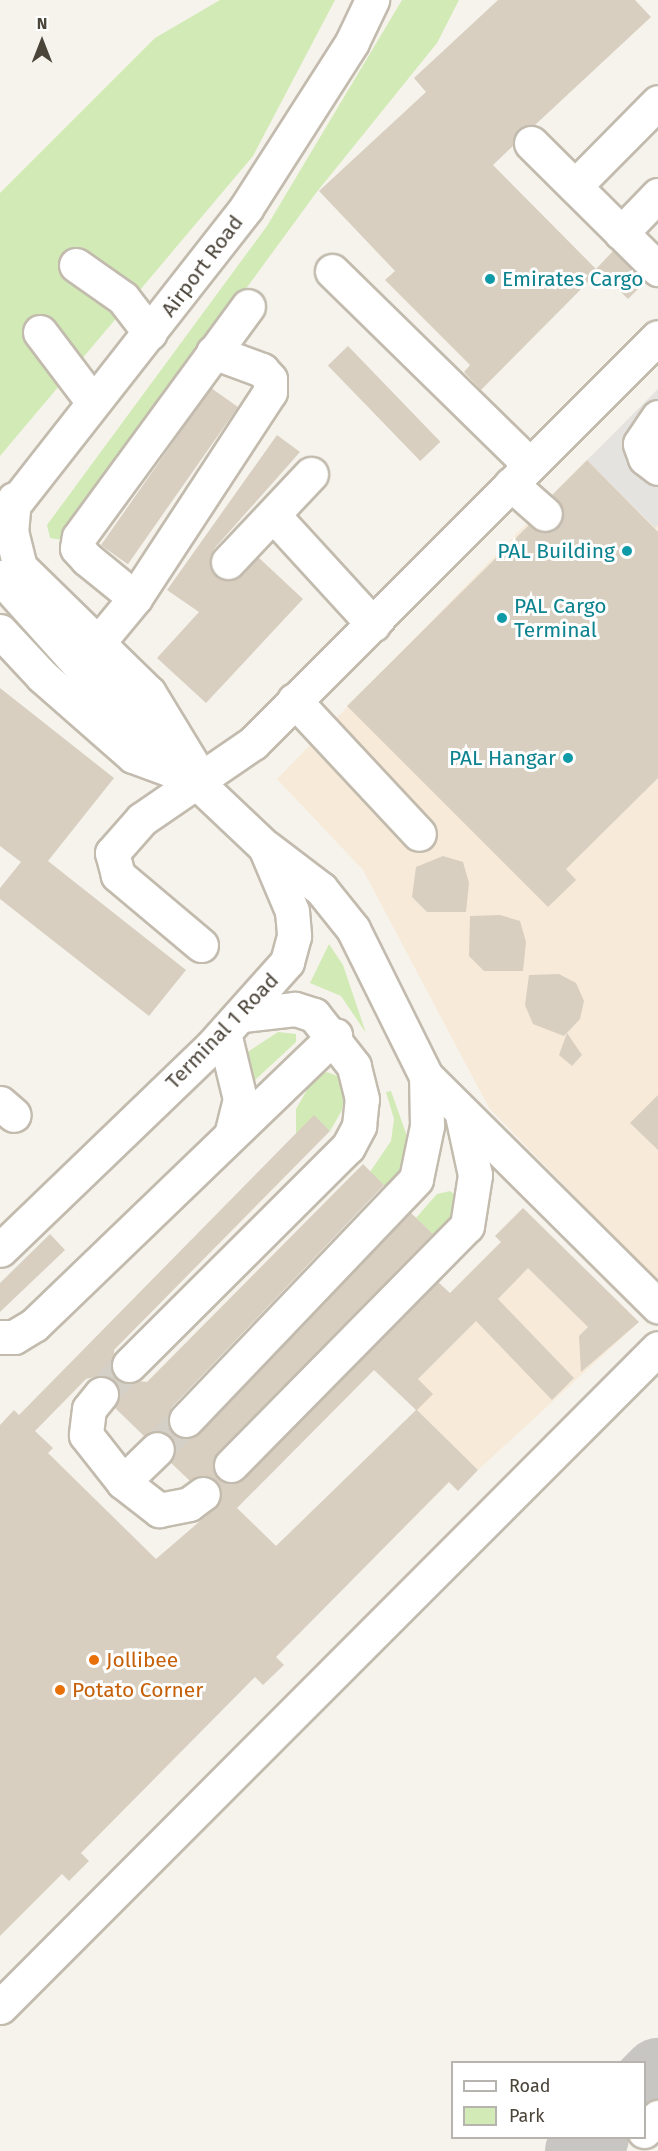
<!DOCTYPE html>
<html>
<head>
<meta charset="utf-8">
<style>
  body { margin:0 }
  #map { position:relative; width:658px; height:2151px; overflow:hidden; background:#f6f3ec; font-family:"Fira Sans",sans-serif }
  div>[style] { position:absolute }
  .commercial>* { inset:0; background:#f7ead8 }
  .green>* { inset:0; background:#d2eab5 }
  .parking>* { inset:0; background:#e5e3e0 }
  .taxiway>* { height:70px; margin:-35px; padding:0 35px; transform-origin:35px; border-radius:35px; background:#c8c6c3 }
  .building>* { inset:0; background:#d8cfc1; transform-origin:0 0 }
  .minor-tunnel>* { height:33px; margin-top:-16.5px; transform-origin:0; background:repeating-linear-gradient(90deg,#d4d0c8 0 33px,transparent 0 49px) }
  .roads { filter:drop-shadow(2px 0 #c2bbae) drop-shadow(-2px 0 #c2bbae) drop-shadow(0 2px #c2bbae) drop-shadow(0 -2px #c2bbae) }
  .minor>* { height:33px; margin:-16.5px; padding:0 16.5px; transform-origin:16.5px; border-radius:16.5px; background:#fff }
  .dots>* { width:16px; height:16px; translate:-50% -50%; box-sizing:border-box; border:3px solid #fff; border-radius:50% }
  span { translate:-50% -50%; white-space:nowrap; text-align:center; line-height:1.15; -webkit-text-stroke:6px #fff; paint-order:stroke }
  .street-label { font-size:21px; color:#4b4439 }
  .culture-label { font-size:21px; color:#0d838f }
  .left { translate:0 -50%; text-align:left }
  .right { translate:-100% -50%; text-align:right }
  .food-label { font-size:21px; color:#c56008 }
  .legend { position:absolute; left:451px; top:2061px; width:195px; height:78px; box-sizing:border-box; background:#fff; border:2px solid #b7b4b0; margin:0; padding:8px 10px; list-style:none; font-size:18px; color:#4b4439 }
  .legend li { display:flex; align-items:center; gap:12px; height:30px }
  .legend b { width:30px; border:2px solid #b7b4b0 }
  .north { position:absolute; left:12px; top:12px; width:60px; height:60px; -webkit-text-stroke:4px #fff; paint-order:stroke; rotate:0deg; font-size:16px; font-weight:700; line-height:24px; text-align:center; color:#4b4439 }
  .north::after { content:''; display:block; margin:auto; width:21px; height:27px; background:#4b4439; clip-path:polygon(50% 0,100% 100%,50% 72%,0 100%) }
</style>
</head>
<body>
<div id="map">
  <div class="commercial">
    <i style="clip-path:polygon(658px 389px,658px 1282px,489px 1108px,363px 870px,277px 779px)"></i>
    <i style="clip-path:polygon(523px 1208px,639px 1322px,478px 1470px,375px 1369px,501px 1242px,495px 1236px)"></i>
  </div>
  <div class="green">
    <i style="clip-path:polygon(220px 0,335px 0,253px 156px,0 456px,0 193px,155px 38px)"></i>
    <i style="clip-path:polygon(402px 0,459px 0,437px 43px,316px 193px,62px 540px,50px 538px,47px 525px,267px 226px)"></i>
    <i style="clip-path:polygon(329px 944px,343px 965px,366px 1033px,341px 996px,310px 983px)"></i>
    <i style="clip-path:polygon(278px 1032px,296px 1034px,296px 1042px,254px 1081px,246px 1053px)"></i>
    <i style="clip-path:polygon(327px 1072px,340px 1077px,345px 1098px,341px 1112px,330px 1131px,314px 1116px,296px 1134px,296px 1109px,314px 1078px)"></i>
    <i style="clip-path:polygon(391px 1091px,408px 1139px,402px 1172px,389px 1190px,370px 1172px,391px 1141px,394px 1119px,386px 1092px)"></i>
    <i style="clip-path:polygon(450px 1191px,457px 1196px,458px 1214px,436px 1237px,416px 1218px,437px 1194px)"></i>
  </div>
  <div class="parking">
    <i style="clip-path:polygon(658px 389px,658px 525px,655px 528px,587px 460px)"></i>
  </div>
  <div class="taxiway">
    <i style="left:644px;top:2087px;width:20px;rotate:-45deg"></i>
    <i style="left:580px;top:2151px;width:19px;rotate:-43deg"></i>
  </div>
  <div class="building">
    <i style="clip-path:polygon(498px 0,635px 0,651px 17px,535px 125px,518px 129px,513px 146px,493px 165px,596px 269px,613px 251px,645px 282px,628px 299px,599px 271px,481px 390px,464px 372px,470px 365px,385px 280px,395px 271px,319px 191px,426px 92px,414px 78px)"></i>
    <i style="left:348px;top:346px;width:133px;height:28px;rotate:46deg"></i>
    <i style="left:211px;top:388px;width:33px;height:192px;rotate:35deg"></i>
    <i style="clip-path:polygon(277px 435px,300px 452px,214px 549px,210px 567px,216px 576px,233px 580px,258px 557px,303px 599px,206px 703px,157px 658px,199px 612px,167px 590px)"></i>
    <i style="clip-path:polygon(587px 460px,658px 532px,658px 778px,566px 869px,576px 880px,548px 907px,347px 706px,529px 525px,542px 532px,559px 527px,563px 509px,552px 495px)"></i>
    <i style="clip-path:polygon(0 688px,114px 778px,48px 861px,186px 970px,149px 1016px,0 899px,0 888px,21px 862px,0 846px)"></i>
    <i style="clip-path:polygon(443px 856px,463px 862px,469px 883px,466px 912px,427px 912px,412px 897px,416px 867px)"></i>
    <i style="clip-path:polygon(500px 915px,520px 921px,526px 942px,523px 971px,484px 971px,469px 956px,470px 916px)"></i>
    <i style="clip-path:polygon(559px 974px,576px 983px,584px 1001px,580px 1019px,564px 1036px,533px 1024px,525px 1005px,529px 975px)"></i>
    <i style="clip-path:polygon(567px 1033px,582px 1055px,572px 1066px,559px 1055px)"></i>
    <i style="clip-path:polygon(658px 1095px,658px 1150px,630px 1123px)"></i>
    <i style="clip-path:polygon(evenodd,314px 1115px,330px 1131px,114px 1350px,115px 1378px,147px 1382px,363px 1164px,384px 1185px,172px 1407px,168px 1416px,173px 1433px,182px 1438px,200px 1433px,410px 1212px,433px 1234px,218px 1452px,213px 1469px,218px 1479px,235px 1483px,244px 1478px,438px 1282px,450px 1293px,501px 1242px,495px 1236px,523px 1208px,639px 1322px,581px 1372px,579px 1336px,588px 1327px,528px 1268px,498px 1299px,574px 1378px,552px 1400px,476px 1321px,418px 1379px,433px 1394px,417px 1410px,478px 1470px,458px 1491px,449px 1482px,276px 1657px,284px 1665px,263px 1685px,255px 1677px,81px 1853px,89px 1861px,69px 1881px,62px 1874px,0 1936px,0 1425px,14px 1410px,19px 1415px,314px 1115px,374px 1370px,416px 1410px,276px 1546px,237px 1508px,374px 1370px,314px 1115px,103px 1375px,119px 1388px,114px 1407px,144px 1436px,153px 1431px,170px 1436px,175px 1445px,170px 1462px,190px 1481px,211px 1477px,222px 1492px,214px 1509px,156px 1559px,48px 1453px,53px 1448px,35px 1431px,86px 1379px,103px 1375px)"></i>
    <i style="clip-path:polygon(50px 1234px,65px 1250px,0 1312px,0 1283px)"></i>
  </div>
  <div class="minor-tunnel">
    <i style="left:101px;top:1394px;width:40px;rotate:-46deg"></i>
    <i style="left:157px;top:1449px;width:41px;rotate:-45deg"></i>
  </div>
  <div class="roads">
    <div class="minor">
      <i style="left:531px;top:143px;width:179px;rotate:44.8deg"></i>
      <i style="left:575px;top:186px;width:118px;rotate:-45.3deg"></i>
      <i style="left:621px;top:233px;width:53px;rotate:-45.8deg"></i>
      <i style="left:76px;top:265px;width:57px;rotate:35.1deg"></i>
      <i style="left:123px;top:298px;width:44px;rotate:52.4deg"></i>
      <i style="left:332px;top:271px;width:277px;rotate:44.4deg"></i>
      <i style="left:40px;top:332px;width:88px;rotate:52.9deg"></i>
      <i style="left:658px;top:417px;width:32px;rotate:124deg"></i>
      <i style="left:640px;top:444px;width:15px;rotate:70deg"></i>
      <i style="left:645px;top:458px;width:16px;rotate:38deg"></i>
      <i style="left:511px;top:484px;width:45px;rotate:41.4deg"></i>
      <i style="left:14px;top:499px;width:32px;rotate:95deg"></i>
      <i style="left:11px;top:531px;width:37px;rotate:76deg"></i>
      <i style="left:20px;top:567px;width:180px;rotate:44.3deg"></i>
      <i style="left:149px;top:693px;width:81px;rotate:58.7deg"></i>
      <i style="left:274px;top:516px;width:147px;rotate:47.5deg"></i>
      <i style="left:0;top:522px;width:399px;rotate:-51.9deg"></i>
      <i style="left:246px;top:208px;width:197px;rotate:-57.4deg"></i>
      <i style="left:352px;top:42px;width:47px;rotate:-64.5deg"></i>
      <i style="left:228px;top:562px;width:121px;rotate:-46.7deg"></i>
      <i style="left:0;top:577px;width:171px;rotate:48.1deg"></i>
      <i style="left:114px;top:704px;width:208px;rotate:43.4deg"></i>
      <i style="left:265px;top:847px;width:69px;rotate:67.1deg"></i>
      <i style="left:292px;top:911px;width:25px;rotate:85deg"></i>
      <i style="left:294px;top:936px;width:27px;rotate:105deg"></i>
      <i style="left:287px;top:962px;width:113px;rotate:131.8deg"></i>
      <i style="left:212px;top:1046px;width:294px;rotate:136.1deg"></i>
      <i style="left:135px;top:598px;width:62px;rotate:-140.9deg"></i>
      <i style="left:87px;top:559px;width:15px;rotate:-132deg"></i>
      <i style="left:77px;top:548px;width:11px;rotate:-80deg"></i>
      <i style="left:79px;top:537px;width:286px;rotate:-53.8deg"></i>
      <i style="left:0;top:631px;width:62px;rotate:47deg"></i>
      <i style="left:42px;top:676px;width:121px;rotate:41.3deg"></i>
      <i style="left:133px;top:756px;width:55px;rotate:20.1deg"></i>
      <i style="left:97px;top:644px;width:60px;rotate:-50.4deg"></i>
      <i style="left:135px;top:598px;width:246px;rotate:-56.8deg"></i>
      <i style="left:270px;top:392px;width:13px;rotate:-90deg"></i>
      <i style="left:270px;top:379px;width:12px;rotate:-132deg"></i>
      <i style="left:262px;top:370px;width:52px;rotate:-159.8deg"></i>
      <i style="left:294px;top:700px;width:183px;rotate:47deg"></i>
      <i style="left:267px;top:848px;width:68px;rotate:37.2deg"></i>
      <i style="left:321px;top:889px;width:51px;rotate:51.3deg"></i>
      <i style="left:353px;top:929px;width:164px;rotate:63.6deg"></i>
      <i style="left:426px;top:1076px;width:327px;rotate:44.8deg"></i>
      <i style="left:201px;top:945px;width:109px;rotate:-139.9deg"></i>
      <i style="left:118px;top:875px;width:23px;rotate:-105deg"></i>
      <i style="left:112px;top:853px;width:45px;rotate:-48.6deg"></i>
      <i style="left:142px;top:819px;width:135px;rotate:-34.4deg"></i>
      <i style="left:253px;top:743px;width:573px;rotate:-45.07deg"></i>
      <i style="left:224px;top:1033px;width:68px;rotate:76.4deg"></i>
      <i style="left:240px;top:1099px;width:34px;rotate:104deg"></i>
      <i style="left:0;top:1103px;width:18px;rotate:41deg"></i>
      <i style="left:0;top:1337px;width:14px"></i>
      <i style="left:14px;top:1337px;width:23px;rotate:-31deg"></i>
      <i style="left:34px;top:1325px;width:418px;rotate:-43.9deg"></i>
      <i style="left:129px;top:1365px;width:309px;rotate:-44.9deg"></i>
      <i style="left:348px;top:1147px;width:24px;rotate:-62deg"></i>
      <i style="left:359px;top:1126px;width:27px;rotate:-84deg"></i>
      <i style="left:362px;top:1099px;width:34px;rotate:-104deg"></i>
      <i style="left:354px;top:1066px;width:65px;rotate:-128.1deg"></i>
      <i style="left:314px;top:1015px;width:20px;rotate:-162deg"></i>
      <i style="left:295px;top:1009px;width:53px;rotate:173.5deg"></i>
      <i style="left:101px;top:1394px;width:19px;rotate:129deg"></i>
      <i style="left:89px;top:1409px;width:26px;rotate:97deg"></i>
      <i style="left:86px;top:1435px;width:60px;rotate:51.8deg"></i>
      <i style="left:123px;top:1482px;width:46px;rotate:37.9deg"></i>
      <i style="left:159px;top:1510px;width:31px;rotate:-11deg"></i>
      <i style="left:189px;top:1504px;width:17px;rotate:-36deg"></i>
      <i style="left:186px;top:1420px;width:333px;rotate:-46.3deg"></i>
      <i style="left:416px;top:1179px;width:54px;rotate:-78.3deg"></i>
      <i style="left:427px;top:1126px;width:50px;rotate:-91.1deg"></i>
      <i style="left:231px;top:1465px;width:336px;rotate:-45.4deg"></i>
      <i style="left:467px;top:1226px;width:52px;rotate:-81.1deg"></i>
      <i style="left:475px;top:1175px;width:61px;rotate:-102.2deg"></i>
      <i style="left:123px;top:1482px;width:47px;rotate:-44.1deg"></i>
      <i style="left:0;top:2007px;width:931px;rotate:-45.04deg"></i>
      <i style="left:644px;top:2131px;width:20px;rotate:-45deg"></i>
    </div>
  </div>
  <div class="dots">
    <i style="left:490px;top:279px;background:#0f9aa8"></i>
    <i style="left:627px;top:551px;background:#0f9aa8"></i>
    <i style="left:502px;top:618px;background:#0f9aa8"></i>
    <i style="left:568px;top:758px;background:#0f9aa8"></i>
    <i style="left:94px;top:1660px;background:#e8710a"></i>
    <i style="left:60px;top:1690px;background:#e8710a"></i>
  </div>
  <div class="street-label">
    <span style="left:202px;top:266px;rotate:-53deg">Airport Road</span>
    <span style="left:222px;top:1031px;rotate:-46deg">Terminal 1 Road</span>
  </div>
  <div class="culture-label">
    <span class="left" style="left:502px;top:279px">Emirates Cargo</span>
    <span class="right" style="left:615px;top:551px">PAL Building</span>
    <span class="left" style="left:514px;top:618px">PAL Cargo<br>Terminal</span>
    <span class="right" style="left:556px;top:758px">PAL Hangar</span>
  </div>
  <div class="food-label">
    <span class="left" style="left:106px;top:1660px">Jollibee</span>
    <span class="left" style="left:72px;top:1690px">Potato Corner</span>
  </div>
  <ul class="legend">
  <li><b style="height:8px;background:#fff"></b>Road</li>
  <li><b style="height:16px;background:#d2eab5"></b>Park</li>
  </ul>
  <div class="north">N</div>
</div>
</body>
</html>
